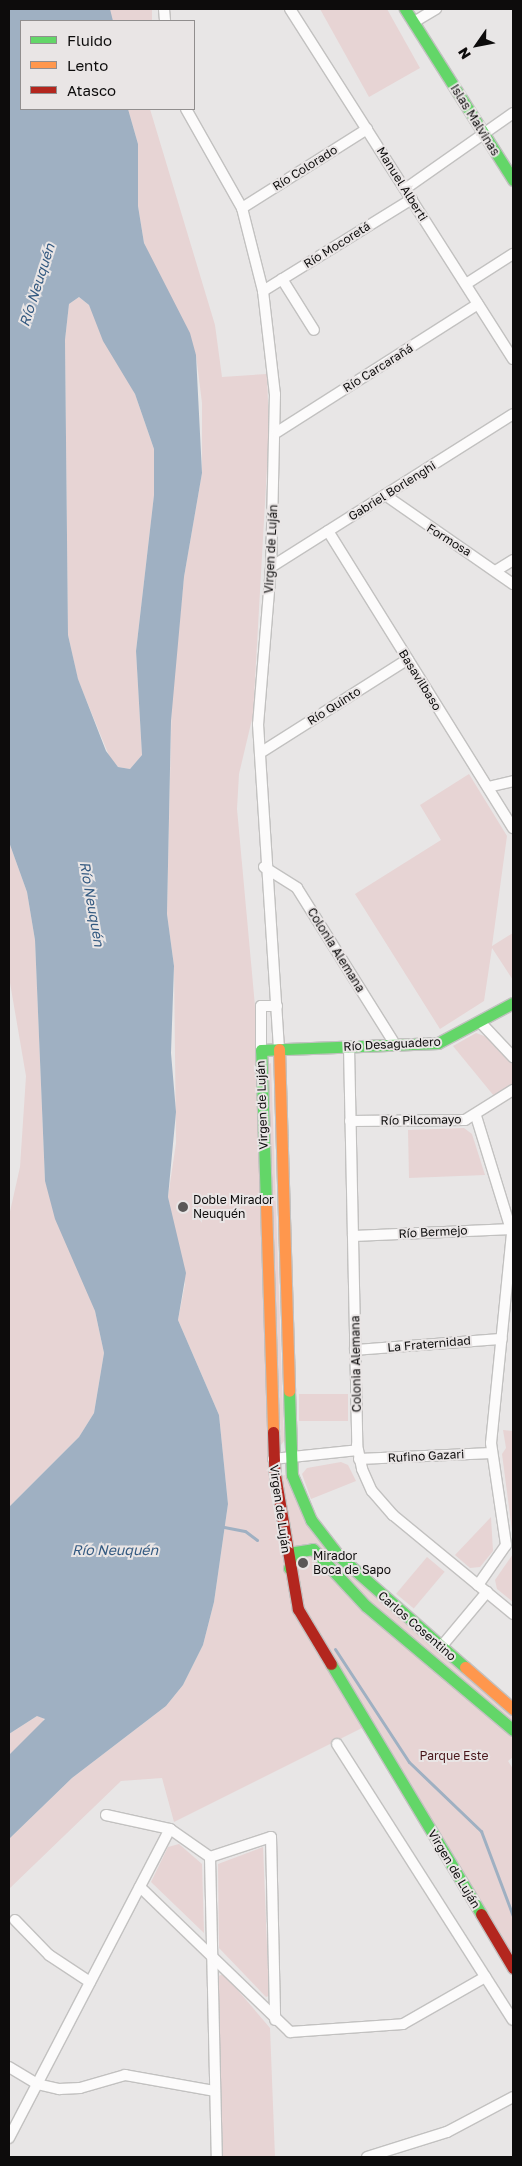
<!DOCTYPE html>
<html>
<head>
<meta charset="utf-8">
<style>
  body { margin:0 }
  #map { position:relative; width:522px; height:2166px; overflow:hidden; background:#e8e6e6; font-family:"Golos Text",sans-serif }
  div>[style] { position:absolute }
  .green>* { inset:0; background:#e7d4d4; transform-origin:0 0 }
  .water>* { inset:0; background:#9fb0c2 }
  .stream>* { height:3px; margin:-1.5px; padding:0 1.5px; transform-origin:1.5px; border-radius:1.5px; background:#9fb0c2 }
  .roads { filter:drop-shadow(1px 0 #c2c1c0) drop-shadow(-1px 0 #c2c1c0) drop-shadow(0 1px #c2c1c0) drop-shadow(0 -1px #c2c1c0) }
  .street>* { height:10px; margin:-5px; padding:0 5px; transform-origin:5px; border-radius:5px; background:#fcfbfb }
  .fast>* { height:11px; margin:-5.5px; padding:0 5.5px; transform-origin:5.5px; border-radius:5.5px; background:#63d668 }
  .slow>* { height:11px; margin:-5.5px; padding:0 5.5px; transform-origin:5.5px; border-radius:5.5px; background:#ff974d }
  .jam>* { height:11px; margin:-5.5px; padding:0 5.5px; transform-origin:5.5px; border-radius:5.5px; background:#b3261e }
  .dots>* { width:14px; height:14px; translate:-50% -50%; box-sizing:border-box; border:2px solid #e9e5e5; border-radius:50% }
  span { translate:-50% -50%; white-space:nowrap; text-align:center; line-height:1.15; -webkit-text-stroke:4px #e9e5e5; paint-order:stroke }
  .street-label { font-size:12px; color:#0d0c0c }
  .poi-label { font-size:12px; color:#0d0c0c }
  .left { translate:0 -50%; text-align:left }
  .park-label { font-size:12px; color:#481519 }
  .water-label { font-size:14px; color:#345a81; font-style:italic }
  .frame { position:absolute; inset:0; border:10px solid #0d0c0c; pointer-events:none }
  .legend { position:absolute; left:20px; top:20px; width:175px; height:90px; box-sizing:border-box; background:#e9e5e5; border:1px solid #918e8e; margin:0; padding:6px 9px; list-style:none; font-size:15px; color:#0d0c0c }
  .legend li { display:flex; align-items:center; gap:10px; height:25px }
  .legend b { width:25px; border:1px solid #918e8e }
  .north { position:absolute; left:452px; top:20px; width:50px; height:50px; -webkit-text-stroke:4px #e9e5e5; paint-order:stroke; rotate:237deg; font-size:14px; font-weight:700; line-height:20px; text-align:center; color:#0d0c0c }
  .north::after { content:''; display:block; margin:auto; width:18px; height:22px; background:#0d0c0c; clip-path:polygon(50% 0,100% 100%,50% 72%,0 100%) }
</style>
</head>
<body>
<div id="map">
  <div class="green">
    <i style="left:110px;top:9px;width:42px;height:12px"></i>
    <i style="clip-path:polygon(320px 9px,387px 9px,420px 68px,369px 97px)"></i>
    <i style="clip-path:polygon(128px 109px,150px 109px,215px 325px,222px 377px,267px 374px,269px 432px,253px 715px,239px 774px,237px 809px,255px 1006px,270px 1490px,293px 1610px,362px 1728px,174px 1822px,162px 1778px,121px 1781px,9px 1889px,9px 1839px,72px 1778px,166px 1706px,183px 1685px,203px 1645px,214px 1602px,228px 1504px,219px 1415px,178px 1320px,185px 1284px,168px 1197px,176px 1143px,174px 966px,167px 914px,172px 691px,184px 577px,202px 473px,202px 403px,196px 355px,144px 243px,138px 206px,138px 144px)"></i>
    <i style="clip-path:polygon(79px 297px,89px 305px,135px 394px,154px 449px,154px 495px,136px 651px,142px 755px,130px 769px,118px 767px,110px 758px,78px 680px,68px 635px,65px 340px,69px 304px)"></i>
    <i style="clip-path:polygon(469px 774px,507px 836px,492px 946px,513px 933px,513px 980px,492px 948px,484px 1001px,440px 1029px,355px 894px,441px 840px,420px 805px)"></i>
    <i style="clip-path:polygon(9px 842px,27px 892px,35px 940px,45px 1181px,95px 1311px,104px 1353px,94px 1413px,79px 1437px,9px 1507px,9px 1216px,20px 1167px,26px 1076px,9px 977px)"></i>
    <i style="clip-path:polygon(476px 1033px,487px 1037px,513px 1065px,513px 1083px,494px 1096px,453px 1046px)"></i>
    <i style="clip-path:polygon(271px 1063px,284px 1441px,281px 1445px,267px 1065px)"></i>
    <i style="clip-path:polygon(464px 1128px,472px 1134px,485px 1175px,409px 1178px,408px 1130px)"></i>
    <i style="left:348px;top:1394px;width:27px;height:49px;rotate:90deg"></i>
    <i style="clip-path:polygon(503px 1430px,513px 1431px,513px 1538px,502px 1454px,506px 1448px)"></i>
    <i style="clip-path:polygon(341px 1462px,348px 1465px,356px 1481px,311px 1499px,302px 1474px,307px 1468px)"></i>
    <i style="clip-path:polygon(285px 1475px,333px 1557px,513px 1716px,513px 1726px,373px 1608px,309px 1543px,293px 1549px,281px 1476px)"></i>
    <i style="clip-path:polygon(491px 1517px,493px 1551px,480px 1567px,470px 1568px,455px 1555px)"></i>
    <i style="clip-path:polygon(309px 1552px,513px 1734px,513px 1757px,508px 1761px,513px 1769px,513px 1958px,304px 1612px,294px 1560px)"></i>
    <i style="clip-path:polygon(513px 1554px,513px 1602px,497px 1589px,495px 1580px)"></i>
    <i style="left:427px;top:1557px;width:23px;height:48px;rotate:40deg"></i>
    <i style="clip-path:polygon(37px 1716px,44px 1716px,43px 1724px,9px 1755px,9px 1734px)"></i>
    <i style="clip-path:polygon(179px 1844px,202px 1864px,204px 1933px,151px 1882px,168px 1847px)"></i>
    <i style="clip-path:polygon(263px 1847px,269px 1996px,266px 1997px,219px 1948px,218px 1864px)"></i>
    <i style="clip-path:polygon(224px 1974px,270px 2028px,275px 2157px,223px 2157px,218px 1976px)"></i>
  </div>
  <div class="water">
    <i style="clip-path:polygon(evenodd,9px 9px,110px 9px,113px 21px,21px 21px,21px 109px,128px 109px,138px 144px,138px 206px,144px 243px,190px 333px,196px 355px,202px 473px,184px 577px,171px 721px,167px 914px,174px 966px,171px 1053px,176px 1112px,168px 1197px,186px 1273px,178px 1320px,219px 1415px,228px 1504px,214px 1602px,203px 1645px,183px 1685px,166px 1706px,72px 1778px,9px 1839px,9px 1755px,45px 1719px,37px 1716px,9px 1734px,9px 1507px,79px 1437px,94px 1413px,104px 1353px,95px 1311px,55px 1219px,45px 1181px,35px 940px,27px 892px,9px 842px,9px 9px,79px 297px,89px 305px,103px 341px,135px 394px,154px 449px,154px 495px,136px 651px,142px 755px,130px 769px,118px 767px,106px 751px,78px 679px,68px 635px,65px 340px,69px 304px,79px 297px)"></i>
  </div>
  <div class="stream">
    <i style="left:224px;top:1527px;width:21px;rotate:11deg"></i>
    <i style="left:245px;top:1531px;width:15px;rotate:37deg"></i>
    <i style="left:335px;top:1649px;width:135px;rotate:56.8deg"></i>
    <i style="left:409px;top:1762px;width:100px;rotate:43.8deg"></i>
    <i style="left:481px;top:1831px;width:91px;rotate:69.4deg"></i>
  </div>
  <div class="roads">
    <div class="street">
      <i style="left:164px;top:9px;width:12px;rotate:85deg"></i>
      <i style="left:290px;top:9px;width:415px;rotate:57.5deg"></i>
      <i style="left:414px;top:22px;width:26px;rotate:-31deg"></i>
      <i style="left:186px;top:109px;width:114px;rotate:60.5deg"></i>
      <i style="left:242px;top:208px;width:86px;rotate:75.8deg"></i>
      <i style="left:263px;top:291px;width:104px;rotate:83.4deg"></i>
      <i style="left:275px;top:394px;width:173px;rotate:91.3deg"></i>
      <i style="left:271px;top:567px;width:158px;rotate:94.7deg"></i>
      <i style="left:258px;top:724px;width:326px;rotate:86.3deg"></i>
      <i style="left:405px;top:189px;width:132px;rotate:-35.1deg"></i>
      <i style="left:242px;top:208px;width:148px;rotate:-32.3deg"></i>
      <i style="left:282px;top:279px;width:60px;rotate:57.9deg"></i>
      <i style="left:466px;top:284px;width:56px;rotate:-32.6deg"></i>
      <i style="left:263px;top:291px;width:175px;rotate:-31.7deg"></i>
      <i style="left:277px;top:432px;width:238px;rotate:-32.5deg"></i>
      <i style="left:385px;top:495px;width:156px;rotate:34.8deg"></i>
      <i style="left:328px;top:531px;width:350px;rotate:58.1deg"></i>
      <i style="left:271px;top:567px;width:286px;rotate:-32.3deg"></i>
      <i style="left:497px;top:570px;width:19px;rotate:-32deg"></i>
      <i style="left:260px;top:753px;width:175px;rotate:-32.4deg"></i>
      <i style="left:488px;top:787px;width:26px;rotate:-13deg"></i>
      <i style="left:264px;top:867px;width:39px;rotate:32deg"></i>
      <i style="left:297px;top:888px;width:186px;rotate:57.9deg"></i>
      <i style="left:481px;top:1023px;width:47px;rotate:46.7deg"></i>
      <i style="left:349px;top:1047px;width:398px;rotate:88.8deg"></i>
      <i style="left:357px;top:1445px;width:25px;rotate:78deg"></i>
      <i style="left:362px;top:1469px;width:24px;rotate:66deg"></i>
      <i style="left:372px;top:1491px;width:32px;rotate:49deg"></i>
      <i style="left:393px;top:1515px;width:156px;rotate:39.5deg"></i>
      <i style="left:261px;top:1050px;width:44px;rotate:-90deg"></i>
      <i style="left:261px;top:1006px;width:16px"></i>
      <i style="left:476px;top:1116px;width:122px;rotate:72.9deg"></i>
      <i style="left:512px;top:1233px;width:211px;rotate:95.7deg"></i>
      <i style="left:491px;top:1443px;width:103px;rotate:81.6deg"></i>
      <i style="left:506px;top:1545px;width:49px;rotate:125deg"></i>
      <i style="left:350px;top:1121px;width:115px;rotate:-0.5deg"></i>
      <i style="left:465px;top:1120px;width:57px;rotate:-32deg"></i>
      <i style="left:353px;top:1236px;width:160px;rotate:-2.5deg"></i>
      <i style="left:355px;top:1350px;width:147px;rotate:-4.3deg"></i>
      <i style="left:273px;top:1459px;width:85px;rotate:-6deg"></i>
      <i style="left:359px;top:1459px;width:133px;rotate:-2.6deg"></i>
      <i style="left:441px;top:1647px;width:72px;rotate:-50.1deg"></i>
      <i style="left:337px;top:1744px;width:327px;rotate:57.5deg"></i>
      <i style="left:106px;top:1815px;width:66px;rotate:12.3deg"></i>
      <i style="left:170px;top:1829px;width:49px;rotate:35deg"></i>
      <i style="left:210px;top:1857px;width:64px;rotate:-18.2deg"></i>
      <i style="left:271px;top:1837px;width:183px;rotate:88.7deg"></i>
      <i style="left:210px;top:1857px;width:300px;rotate:88.7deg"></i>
      <i style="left:140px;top:1887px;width:209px;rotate:44deg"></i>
      <i style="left:290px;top:2032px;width:113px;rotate:-4deg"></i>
      <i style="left:403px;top:2024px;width:95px;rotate:-29.8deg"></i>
      <i style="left:15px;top:1920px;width:49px;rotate:45.8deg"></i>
      <i style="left:49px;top:1955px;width:49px;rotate:33.4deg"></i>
      <i style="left:9px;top:2067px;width:33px;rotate:31deg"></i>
      <i style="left:37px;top:2084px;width:23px;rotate:13deg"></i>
      <i style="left:59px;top:2089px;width:21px;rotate:-3deg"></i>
      <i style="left:80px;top:2088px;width:47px;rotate:-16.1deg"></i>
      <i style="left:125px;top:2075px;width:91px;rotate:10.1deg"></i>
      <i style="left:9px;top:2138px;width:348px;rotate:-62.5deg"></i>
      <i style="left:367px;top:2157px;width:84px;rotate:-17.4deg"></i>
      <i style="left:447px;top:2132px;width:75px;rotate:-27.9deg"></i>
    </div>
    <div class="fast">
      <i style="left:405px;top:9px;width:202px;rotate:57.7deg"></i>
      <i style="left:266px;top:1205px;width:155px;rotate:-91.8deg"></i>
      <i style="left:261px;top:1050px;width:177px;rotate:-2.3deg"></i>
      <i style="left:438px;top:1043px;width:85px;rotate:-28.1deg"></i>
      <i style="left:289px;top:1391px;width:84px;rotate:88deg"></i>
      <i style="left:292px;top:1475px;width:49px;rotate:67.1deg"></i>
      <i style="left:311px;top:1520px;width:46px;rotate:52.1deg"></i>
      <i style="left:339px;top:1556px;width:168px;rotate:41.4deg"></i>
      <i style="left:289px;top:1568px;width:17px;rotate:-69deg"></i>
      <i style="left:295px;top:1552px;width:18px;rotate:-9deg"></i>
      <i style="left:313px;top:1549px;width:78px;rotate:47.1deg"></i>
      <i style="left:366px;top:1606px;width:192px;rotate:40.1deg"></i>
      <i style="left:331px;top:1664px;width:292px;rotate:59deg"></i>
    </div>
    <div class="slow">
      <i style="left:279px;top:1049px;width:342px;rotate:88.3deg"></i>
      <i style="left:266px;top:1205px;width:227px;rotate:88.2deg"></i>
      <i style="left:465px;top:1667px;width:64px;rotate:41.2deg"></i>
    </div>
    <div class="jam">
      <i style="left:273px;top:1432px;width:37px;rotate:88deg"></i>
      <i style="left:274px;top:1469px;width:142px;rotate:80.3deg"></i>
      <i style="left:298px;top:1609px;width:64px;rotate:59deg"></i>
      <i style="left:481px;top:1914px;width:63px;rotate:59.3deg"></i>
    </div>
  </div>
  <div class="dots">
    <i style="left:183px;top:1207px;background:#5a5858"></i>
    <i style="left:303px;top:1563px;background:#5a5858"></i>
  </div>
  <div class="street-label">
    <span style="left:475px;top:120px;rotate:58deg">Islas Malvinas</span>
    <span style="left:305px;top:168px;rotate:-32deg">Río Colorado</span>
    <span style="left:402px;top:184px;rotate:58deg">Manuel Alberti</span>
    <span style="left:337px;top:245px;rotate:-32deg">Río Mocoretá</span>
    <span style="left:378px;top:368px;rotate:-32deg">Río Carcarañá</span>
    <span style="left:392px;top:491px;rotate:-32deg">Gabriel Borlenghi</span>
    <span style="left:449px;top:540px;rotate:32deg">Formosa</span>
    <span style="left:271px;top:549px;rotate:-87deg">Virgen de Luján</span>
    <span style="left:420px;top:680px;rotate:58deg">Basavilbaso</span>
    <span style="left:334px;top:706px;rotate:-32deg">Río Quinto</span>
    <span style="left:336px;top:950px;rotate:58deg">Colonia Alemana</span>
    <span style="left:392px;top:1044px;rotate:-3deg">Río Desaguadero</span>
    <span style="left:262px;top:1105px;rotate:-92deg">Virgen de Luján</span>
    <span style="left:421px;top:1120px;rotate:-1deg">Río Pilcomayo</span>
    <span style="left:433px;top:1232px;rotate:-3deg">Río Bermejo</span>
    <span style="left:429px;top:1344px;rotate:-5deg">La Fraternidad</span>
    <span style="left:356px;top:1364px;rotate:-91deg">Colonia Alemana</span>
    <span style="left:426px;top:1456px;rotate:-3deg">Rufino Gazari</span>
    <span style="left:280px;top:1509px;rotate:82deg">Virgen de Luján</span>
    <span style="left:417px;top:1626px;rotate:41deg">Carlos Cosentino</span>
    <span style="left:454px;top:1869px;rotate:59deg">Virgen de Luján</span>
  </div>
  <div class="poi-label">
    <span class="left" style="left:193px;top:1207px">Doble Mirador<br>Neuquén</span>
    <span class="left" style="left:313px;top:1563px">Mirador<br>Boca de Sapo</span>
  </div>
  <div class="park-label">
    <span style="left:454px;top:1756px">Parque Este</span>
  </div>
  <div class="water-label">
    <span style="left:37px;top:285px;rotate:-72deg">Río Neuquén</span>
    <span style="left:92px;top:904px;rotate:80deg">Río Neuquén</span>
    <span style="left:115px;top:1550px">Río Neuquén</span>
  </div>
  <div class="frame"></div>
  <ul class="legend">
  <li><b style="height:6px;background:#63d668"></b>Fluido</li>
  <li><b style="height:6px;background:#ff974d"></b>Lento</li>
  <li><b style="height:6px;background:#b3261e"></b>Atasco</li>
  </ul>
  <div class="north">N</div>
</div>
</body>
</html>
